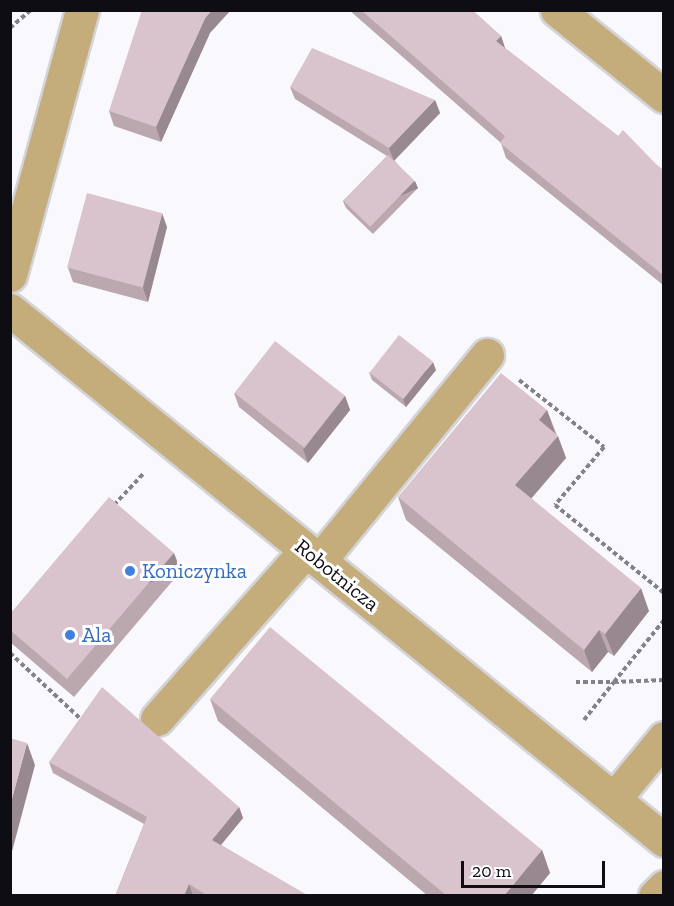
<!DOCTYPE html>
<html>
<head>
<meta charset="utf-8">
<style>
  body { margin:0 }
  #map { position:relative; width:674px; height:906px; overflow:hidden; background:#f9f9fd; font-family:"Zilla Slab",serif }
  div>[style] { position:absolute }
  .path>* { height:4px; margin-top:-2px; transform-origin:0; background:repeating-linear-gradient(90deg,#838287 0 4.5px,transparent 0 7.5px) }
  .roads { filter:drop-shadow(2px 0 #d3d3d8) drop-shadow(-2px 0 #d3d3d8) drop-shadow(0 2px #d3d3d8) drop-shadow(0 -2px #d3d3d8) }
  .minor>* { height:33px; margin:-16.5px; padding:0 16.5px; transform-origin:16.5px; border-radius:16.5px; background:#c4ad7b }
  .wall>* { inset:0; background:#bba8af }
  .shaded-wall>* { inset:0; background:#98888f; transform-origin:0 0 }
  .building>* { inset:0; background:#d9c3cc; transform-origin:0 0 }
  .dots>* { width:16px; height:16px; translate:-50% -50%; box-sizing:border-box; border:3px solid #fff; border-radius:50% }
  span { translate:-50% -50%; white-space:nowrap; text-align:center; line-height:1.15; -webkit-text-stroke:6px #fff; paint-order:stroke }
  .shop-label { font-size:21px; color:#366cbe }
  .left { translate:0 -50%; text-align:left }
  .street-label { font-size:21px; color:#0e0d13 }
  .frame { position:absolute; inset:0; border:12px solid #0e0d13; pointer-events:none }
  .scale { position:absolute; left:461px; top:861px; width:144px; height:27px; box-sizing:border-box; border:3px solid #0e0d13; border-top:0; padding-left:8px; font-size:18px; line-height:21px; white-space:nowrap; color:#0e0d13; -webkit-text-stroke:4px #fff; paint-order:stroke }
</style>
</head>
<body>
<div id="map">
  <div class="path">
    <i style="left:10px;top:28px;width:28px;rotate:-41deg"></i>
    <i style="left:519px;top:380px;width:108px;rotate:38.2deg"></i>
    <i style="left:604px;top:447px;width:76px;rotate:130.2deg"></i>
    <i style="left:555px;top:505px;width:140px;rotate:38.9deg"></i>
    <i style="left:114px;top:505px;width:44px;rotate:-46.8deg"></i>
    <i style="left:10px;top:653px;width:100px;rotate:43deg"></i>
    <i style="left:576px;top:682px;width:38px"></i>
    <i style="left:614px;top:682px;width:80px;rotate:-51.1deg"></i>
    <i style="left:584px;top:720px;width:48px;rotate:-51.7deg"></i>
    <i style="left:614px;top:682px;width:50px;rotate:-2.3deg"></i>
  </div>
  <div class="roads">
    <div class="minor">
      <i style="left:557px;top:10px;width:137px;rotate:38.8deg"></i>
      <i style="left:10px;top:275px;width:275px;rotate:-74.8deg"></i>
      <i style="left:10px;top:310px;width:842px;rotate:39.02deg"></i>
      <i style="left:319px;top:561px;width:266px;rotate:-50.8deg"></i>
      <i style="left:157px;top:719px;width:225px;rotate:-48.6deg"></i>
      <i style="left:614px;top:799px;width:79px;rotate:-50.7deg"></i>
      <i style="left:655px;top:896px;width:13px;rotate:-45deg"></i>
    </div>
  </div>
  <div class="wall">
    <i style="clip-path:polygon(349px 10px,472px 10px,501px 36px,505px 48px,618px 136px,663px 170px,663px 285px,506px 158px,501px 143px)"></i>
    <i style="clip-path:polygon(210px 33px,161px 142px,114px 126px,109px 111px)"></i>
    <i style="clip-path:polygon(290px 87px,435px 100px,440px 113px,394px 160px,418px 188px,373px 234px,346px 208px,343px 201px,387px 156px,295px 99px)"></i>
    <i style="clip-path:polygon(167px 227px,148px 302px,73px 282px,68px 268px)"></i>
    <i style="clip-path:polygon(436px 370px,406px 407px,372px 380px,369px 372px)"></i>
    <i style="clip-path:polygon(234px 393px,345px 396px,350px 410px,308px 463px,239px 407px)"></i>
    <i style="clip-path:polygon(547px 410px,566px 458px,531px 498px,649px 611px,614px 656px,608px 652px,592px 672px,406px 520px,398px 497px)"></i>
    <i style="clip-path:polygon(181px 571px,74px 697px,10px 642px,10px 614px)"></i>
    <i style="clip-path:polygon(210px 699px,542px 850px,550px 873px,531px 896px,428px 896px,218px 721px)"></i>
    <i style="clip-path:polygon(49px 762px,239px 807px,243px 818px,221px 845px,308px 896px,115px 896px,144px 824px,53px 773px)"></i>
  </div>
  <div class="shaded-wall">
    <i style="clip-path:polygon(212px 10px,231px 10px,210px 33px,161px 142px,156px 127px,205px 18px)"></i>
    <i style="clip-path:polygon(501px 36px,506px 51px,496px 41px)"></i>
    <i style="clip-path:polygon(435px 100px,440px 113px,394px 161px,389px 148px)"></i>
    <i style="left:415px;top:181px;width:8px;height:64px;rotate:67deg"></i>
    <i style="clip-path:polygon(162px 213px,167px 227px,148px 302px,143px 288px)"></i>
    <i style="clip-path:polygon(433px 362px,436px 370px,406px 407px,403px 399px)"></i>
    <i style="clip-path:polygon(345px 396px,350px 410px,308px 463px,303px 449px)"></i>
    <i style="clip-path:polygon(547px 410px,555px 433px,539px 420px)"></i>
    <i style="clip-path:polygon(558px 436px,566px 458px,524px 507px,515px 485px)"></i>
    <i style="left:174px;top:553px;width:19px;height:165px;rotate:69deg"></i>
    <i style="clip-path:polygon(641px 588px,649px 611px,614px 656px,605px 634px)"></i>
    <i style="clip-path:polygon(599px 630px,608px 652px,592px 672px,584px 650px)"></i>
    <i style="clip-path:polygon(27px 743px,35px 765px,10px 859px,10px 806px)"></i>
    <i style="clip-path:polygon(239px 807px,243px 818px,216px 851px,212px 840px)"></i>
    <i style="clip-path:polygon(542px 850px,550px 873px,531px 896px,504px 896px)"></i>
    <i style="clip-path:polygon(189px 884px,193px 896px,184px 896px)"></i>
  </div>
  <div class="building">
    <i style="clip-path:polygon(142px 10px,212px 10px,205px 18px,156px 127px,109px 111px)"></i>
    <i style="clip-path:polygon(361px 10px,472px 10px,501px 36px,496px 41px,618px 136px,623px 130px,656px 164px,663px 170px,663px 275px,500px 143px,505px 136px)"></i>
    <i style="clip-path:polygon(312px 48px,435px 100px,389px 148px,290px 87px)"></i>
    <i style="left:388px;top:155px;width:37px;height:64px;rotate:44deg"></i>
    <i style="left:87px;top:193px;width:78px;height:77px;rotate:15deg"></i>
    <i style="left:399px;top:335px;width:43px;height:48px;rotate:38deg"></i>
    <i style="left:275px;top:341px;width:89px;height:66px;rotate:38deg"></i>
    <i style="clip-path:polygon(501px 373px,547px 410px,539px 420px,558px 436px,515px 485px,641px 588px,605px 634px,599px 630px,584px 650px,398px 497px)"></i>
    <i style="clip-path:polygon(109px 497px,174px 553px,67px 679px,10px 630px,10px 614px)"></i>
    <i style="clip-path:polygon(270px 627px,542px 850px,504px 896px,447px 896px,210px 699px)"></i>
    <i style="clip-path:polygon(102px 687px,239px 807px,212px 840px,309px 896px,208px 896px,189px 884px,184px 896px,115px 896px,147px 817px,49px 762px)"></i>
    <i style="clip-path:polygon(10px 738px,27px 743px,10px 806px)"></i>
  </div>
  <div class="dots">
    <i style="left:130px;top:571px;background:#3f7fe0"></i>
    <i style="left:70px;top:635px;background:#3f7fe0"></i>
  </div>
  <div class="shop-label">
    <span class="left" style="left:142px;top:571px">Koniczynka</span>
    <span class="left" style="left:82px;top:635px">Ala</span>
  </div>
  <div class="street-label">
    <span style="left:337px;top:575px;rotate:39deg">Robotnicza</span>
  </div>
  <div class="frame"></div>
  <div class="scale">20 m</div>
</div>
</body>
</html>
